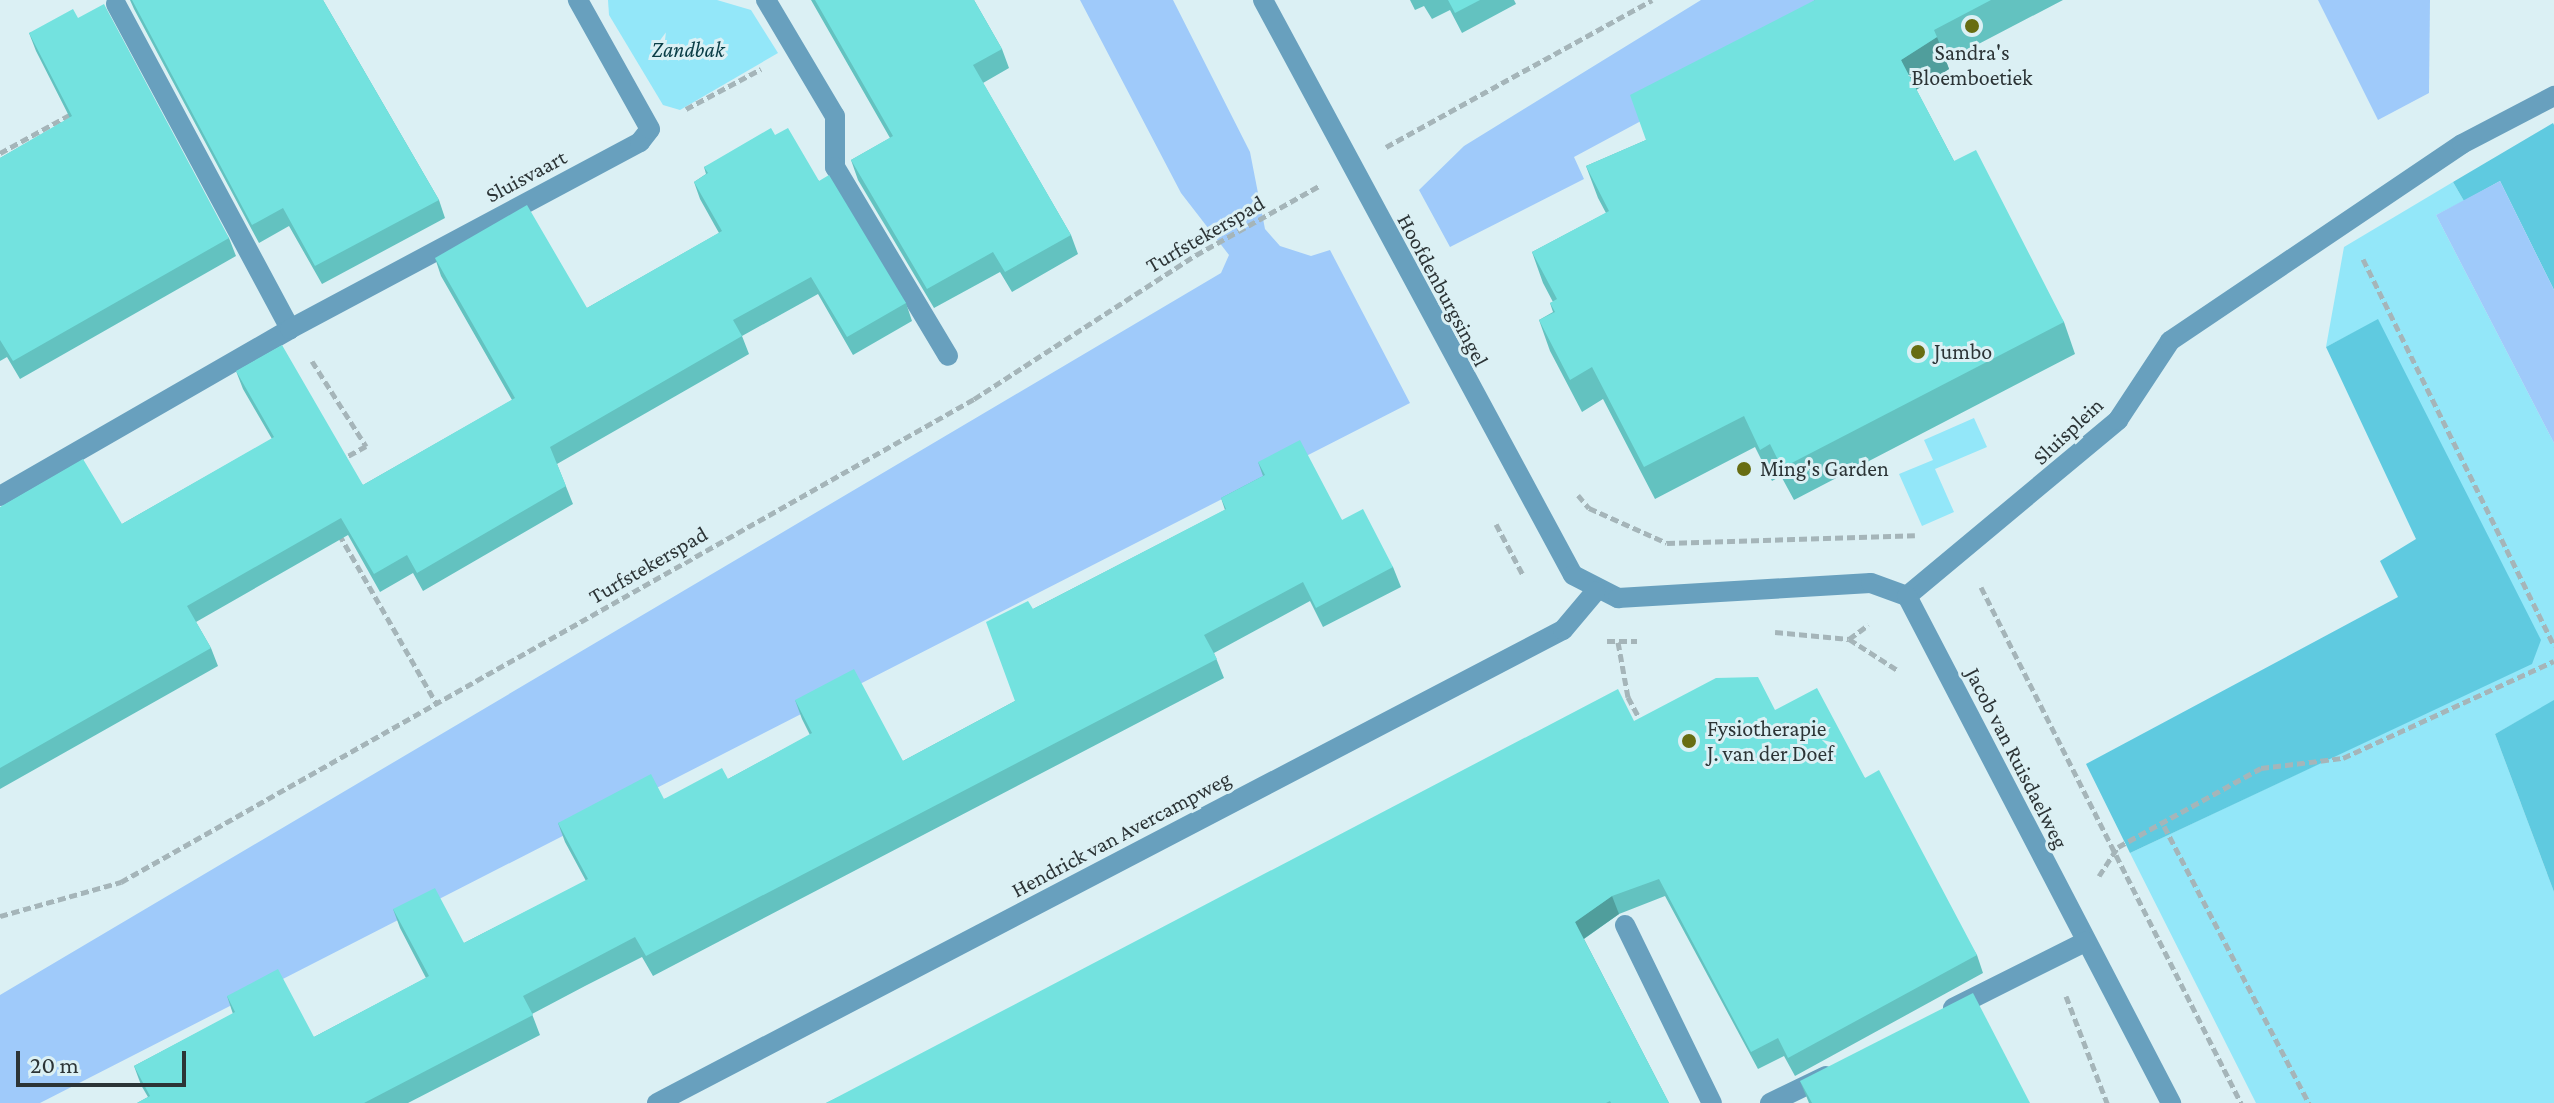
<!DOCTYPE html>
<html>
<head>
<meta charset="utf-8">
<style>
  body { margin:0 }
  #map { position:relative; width:2554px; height:1103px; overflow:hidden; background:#dbf0f4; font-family:"Crimson Pro",serif }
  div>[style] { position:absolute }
  .green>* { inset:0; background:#93e7f9 }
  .forest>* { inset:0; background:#5fcae0 }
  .water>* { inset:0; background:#9fcafa }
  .path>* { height:5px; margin-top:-2.5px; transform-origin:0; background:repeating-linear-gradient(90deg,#a5b5b9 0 8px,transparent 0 12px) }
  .minor>* { height:20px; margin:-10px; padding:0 10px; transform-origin:10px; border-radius:10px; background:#68a0be }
  .wall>* { inset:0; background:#63c2c0 }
  .shaded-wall>* { inset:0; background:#509e9c }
  .building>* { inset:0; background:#73e2df }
  .dots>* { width:22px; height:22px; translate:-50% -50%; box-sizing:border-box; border:4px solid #dbf0f4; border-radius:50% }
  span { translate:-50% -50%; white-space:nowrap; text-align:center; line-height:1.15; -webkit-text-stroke:6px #dbf0f4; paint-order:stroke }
  .park-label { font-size:22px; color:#0a3d46; font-style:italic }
  .poi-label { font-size:22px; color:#2c3436 }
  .left { translate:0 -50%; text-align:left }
  .street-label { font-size:22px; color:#2c3436 }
  .scale { position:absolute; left:16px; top:1051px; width:170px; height:36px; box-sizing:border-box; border:4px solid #2c3436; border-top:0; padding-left:10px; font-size:24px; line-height:28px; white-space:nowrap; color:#2c3436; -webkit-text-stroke:6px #dbf0f4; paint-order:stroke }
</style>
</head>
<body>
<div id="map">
  <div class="green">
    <i style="clip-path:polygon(608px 0,717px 0,751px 10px,778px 53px,680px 110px,663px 105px,609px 15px)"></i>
    <i style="clip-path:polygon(2453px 182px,2464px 201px,2436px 215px,2554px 443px,2554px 701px,2495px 734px,2554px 892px,2554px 1103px,2256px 1103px,2130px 853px,2532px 663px,2378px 320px,2326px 347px,2344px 247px)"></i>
    <i style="clip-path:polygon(1974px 418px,1987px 447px,1935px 469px,1954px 512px,1922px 526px,1899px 474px,1933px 460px,1924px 440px)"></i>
  </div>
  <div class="forest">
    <i style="clip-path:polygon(2553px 123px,2554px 125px,2554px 290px,2500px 181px,2464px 201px,2453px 182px)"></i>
    <i style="clip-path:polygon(2378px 319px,2541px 640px,2532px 664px,2130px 853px,2086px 764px,2398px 597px,2380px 561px,2416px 539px,2326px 347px)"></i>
    <i style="clip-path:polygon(2554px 700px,2554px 892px,2495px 734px)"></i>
  </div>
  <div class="water">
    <i style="clip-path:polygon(1080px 0,1173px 0,1250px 152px,1265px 229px,1280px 246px,1311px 256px,1330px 250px,1410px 403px,40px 1103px,0 1103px,0 995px,1221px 273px,1229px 255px,1181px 193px)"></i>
    <i style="clip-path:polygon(1701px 0,1852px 0,1855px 6px,1574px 157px,1584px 179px,1450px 247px,1419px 190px,1464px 146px)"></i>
    <i style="clip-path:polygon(2318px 0,2430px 0,2429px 93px,2378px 120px)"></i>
    <i style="clip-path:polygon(2500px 181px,2554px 290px,2554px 443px,2436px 215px)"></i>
  </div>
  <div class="path">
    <i style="left:686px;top:109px;width:85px;rotate:-28.1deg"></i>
    <i style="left:1386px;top:147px;width:304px;rotate:-28.9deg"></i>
    <i style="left:0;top:153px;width:83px;rotate:-28.7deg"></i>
    <i style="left:2363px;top:259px;width:432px;rotate:63.7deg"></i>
    <i style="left:312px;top:361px;width:101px;rotate:57.6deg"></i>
    <i style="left:366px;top:446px;width:29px;rotate:151deg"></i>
    <i style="left:1578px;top:495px;width:17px;rotate:50deg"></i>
    <i style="left:1589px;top:508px;width:85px;rotate:24.2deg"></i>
    <i style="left:1667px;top:543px;width:248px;rotate:-1.8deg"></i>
    <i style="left:1496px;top:524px;width:58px;rotate:62.1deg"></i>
    <i style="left:339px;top:534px;width:195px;rotate:60.1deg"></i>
    <i style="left:1981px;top:587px;width:578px;rotate:63.26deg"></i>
    <i style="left:1775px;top:632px;width:74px;rotate:5.4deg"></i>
    <i style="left:1849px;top:639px;width:59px;rotate:32.6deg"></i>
    <i style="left:1849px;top:639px;width:24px;rotate:-36deg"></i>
    <i style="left:1607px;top:641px;width:30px"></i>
    <i style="left:1618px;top:642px;width:56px;rotate:79.7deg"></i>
    <i style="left:1628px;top:697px;width:30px;rotate:62deg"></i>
    <i style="left:2164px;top:826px;width:313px;rotate:62.4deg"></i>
    <i style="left:2099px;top:876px;width:35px;rotate:-57deg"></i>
    <i style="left:2118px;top:847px;width:163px;rotate:-28.9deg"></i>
    <i style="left:2261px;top:768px;width:83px;rotate:-7deg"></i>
    <i style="left:2343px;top:758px;width:232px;rotate:-24.7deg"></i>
    <i style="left:0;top:916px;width:126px;rotate:-15.7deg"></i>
    <i style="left:121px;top:882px;width:980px;rotate:-29.52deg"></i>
    <i style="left:974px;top:399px;width:265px;rotate:-33deg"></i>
    <i style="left:1196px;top:255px;width:141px;rotate:-29.3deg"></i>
    <i style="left:2066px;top:996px;width:115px;rotate:69deg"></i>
  </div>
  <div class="minor">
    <i style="left:766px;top:0;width:135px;rotate:59.3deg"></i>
    <i style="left:835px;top:116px;width:51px;rotate:90deg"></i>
    <i style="left:835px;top:167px;width:220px;rotate:59.1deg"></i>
    <i style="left:1263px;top:0;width:653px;rotate:61.67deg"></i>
    <i style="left:1573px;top:575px;width:51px;rotate:27.1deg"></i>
    <i style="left:1618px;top:598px;width:253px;rotate:-3.4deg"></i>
    <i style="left:1871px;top:583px;width:38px;rotate:20deg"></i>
    <i style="left:116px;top:4px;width:369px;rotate:61.8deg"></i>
    <i style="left:0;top:496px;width:335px;rotate:-29.9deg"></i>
    <i style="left:290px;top:329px;width:397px;rotate:-28.1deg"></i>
    <i style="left:640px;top:142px;width:16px;rotate:-52deg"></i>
    <i style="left:650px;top:129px;width:148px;rotate:-119.2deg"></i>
    <i style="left:1907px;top:596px;width:275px;rotate:-39.8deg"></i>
    <i style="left:2118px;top:420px;width:95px;rotate:-56.6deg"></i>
    <i style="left:2170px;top:341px;width:352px;rotate:-34deg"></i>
    <i style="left:2462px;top:144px;width:104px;rotate:-27.6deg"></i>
    <i style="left:1907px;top:596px;width:572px;rotate:62.49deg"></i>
    <i style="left:1625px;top:925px;width:198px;rotate:64deg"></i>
    <i style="left:1953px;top:1008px;width:148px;rotate:-26.6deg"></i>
    <i style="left:657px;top:1103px;width:1022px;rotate:-27.57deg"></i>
    <i style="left:1563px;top:630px;width:50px;rotate:-49.9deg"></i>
    <i style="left:1770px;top:1103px;width:62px;rotate:-25.7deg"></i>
  </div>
  <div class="wall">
    <i style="clip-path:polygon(130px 0,323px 0,439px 200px,445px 218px,322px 284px,289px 226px,259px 243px,134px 9px)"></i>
    <i style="clip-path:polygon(811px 0,974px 0,1002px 49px,1009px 68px,983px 83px,1071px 235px,1078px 254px,1012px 292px,1000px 272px,934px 308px,858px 180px,851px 160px,890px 138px)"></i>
    <i style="clip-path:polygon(1410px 0,1514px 0,1516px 4px,1462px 33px,1450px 10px,1432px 19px,1424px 6px,1415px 10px)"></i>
    <i style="clip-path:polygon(1815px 0,2063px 0,1946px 61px,1949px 69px,1916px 89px,1954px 161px,2064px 322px,2075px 354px,1794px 500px,1781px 476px,1772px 481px,1755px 447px,1655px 499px,1603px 399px,1582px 412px,1550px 351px,1539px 320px,1553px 312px,1550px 303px,1553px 302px,1543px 283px,1532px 252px,1606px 213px,1598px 198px,1586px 166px,1646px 140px)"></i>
    <i style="clip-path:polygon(78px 18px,229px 238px,236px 256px,20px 379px,7px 357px,0 361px,0 158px,70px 118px,36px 51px,29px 33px)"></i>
    <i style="clip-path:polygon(775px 135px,819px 181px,906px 303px,912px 321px,853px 355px,818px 294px,742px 336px,749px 354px,557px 464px,573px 504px,423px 591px,413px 573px,380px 592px,348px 535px,196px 622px,211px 648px,218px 666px,0 789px,0 507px,122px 524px,272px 439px,243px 389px,236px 371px,363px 485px,512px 400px,441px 276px,435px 258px,587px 308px,719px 233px,700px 199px,694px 182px,706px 174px,704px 167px)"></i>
    <i style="clip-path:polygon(1258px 462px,1342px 520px,1393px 567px,1401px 587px,1323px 627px,1310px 601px,1214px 653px,1224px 678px,653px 976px,642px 957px,585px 986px,532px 1014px,540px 1035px,408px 1103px,137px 1103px,148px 1097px,141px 1085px,134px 1066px,233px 1014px,227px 996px,314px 1037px,426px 978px,400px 928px,393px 909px,464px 943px,586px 881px,565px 842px,558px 823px,664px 799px,728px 779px,810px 735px,802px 719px,795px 700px,903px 761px,1015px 701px,1033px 609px,1225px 510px,1221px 498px,1263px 476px)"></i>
    <i style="clip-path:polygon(1775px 710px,1865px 778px,1977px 955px,1983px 973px,1795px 1076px,1784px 1056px,1758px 1069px,1665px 896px,1619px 914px,1584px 939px,1669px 1103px,826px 1103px,1634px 721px)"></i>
    <i style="clip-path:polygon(1800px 1081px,2030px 1103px,1809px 1103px)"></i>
  </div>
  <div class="shaded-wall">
    <i style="clip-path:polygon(1937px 37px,1949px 69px,1913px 92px,1901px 60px)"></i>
    <i style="clip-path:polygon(1612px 896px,1619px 914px,1582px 940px,1575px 922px)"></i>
  </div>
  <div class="building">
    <i style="clip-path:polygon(132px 0,323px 0,439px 200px,315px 266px,283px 208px,252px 225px)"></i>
    <i style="clip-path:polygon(815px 0,974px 0,1002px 49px,973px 65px,1071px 235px,1005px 272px,993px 252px,927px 289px,851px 160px,893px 136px)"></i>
    <i style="clip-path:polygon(1448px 0,1480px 0,1455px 13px)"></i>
    <i style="clip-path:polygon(1815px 0,1991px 0,1934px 30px,1937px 37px,1901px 60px,1954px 161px,1976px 150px,2064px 322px,1782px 468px,1770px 444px,1760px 450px,1744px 416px,1644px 467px,1592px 367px,1570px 380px,1539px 320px,1555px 312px,1550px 303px,1557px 299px,1532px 252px,1609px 211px,1586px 166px,1646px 140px,1630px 95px)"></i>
    <i style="clip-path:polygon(104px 4px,229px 238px,13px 361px,0 340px,0 158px,72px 116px,29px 33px,73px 9px,78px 18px)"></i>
    <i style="clip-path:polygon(771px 128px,775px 135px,788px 128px,819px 181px,829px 175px,906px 303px,847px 337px,811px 277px,733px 320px,742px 336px,550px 447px,566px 486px,417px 573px,407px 555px,374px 574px,341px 518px,187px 606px,211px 648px,0 768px,0 507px,83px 459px,122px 524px,274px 437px,236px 371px,282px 345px,363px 485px,515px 398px,435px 258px,527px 205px,587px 308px,722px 231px,694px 182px,708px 173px,704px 167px)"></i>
    <i style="clip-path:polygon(1300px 440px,1342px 520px,1363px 509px,1393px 567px,1316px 608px,1303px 582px,1204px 635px,1217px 659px,646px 956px,635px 937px,578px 967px,523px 996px,533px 1015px,364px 1103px,137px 1103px,150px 1096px,134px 1066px,235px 1012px,227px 996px,278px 969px,314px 1037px,429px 976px,393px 909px,435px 888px,464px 943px,588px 879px,558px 823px,651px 774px,664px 799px,722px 768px,728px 779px,812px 733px,795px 700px,854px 669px,903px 761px,1015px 701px,986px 622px,1028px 601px,1033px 609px,1226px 509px,1221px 498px,1265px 475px,1258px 462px)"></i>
    <i style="clip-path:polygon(1758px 677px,1775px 710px,1817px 688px,1865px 778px,1879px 770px,1977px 955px,1788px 1058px,1778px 1038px,1751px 1052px,1659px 879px,1612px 896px,1575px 922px,1669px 1103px,1611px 1103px,1610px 1101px,1606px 1103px,826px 1103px,1618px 689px,1634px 721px,1716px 678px)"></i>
    <i style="clip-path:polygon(1973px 993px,2030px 1103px,1812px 1103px,1800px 1081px)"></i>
  </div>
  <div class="dots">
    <i style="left:1972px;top:26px;background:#676d12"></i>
    <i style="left:1918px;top:352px;background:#676d12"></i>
    <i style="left:1744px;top:469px;background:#676d12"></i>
    <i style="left:1689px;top:741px;background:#676d12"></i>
  </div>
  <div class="park-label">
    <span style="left:688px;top:50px">Zandbak</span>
  </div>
  <div class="poi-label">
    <span style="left:1972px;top:65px">Sandra's<br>Bloemboetiek</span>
    <span class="left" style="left:1934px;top:352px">Jumbo</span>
    <span class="left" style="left:1760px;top:469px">Ming's Garden</span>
    <span class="left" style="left:1707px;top:741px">Fysiotherapie<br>J. van der Doef</span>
  </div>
  <div class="street-label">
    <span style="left:526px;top:176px;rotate:-28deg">Sluisvaart</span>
    <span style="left:1205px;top:234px;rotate:-30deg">Turfstekerspad</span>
    <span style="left:1443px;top:290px;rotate:62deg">Hoofdenburgsingel</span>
    <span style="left:2068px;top:431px;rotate:-43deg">Sluisplein</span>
    <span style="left:648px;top:565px;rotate:-30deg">Turfstekerspad</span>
    <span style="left:2017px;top:758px;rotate:63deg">Jacob van Ruisdaelweg</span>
    <span style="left:1121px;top:834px;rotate:-28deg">Hendrick van Avercampweg</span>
  </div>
  <div class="scale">20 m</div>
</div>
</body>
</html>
